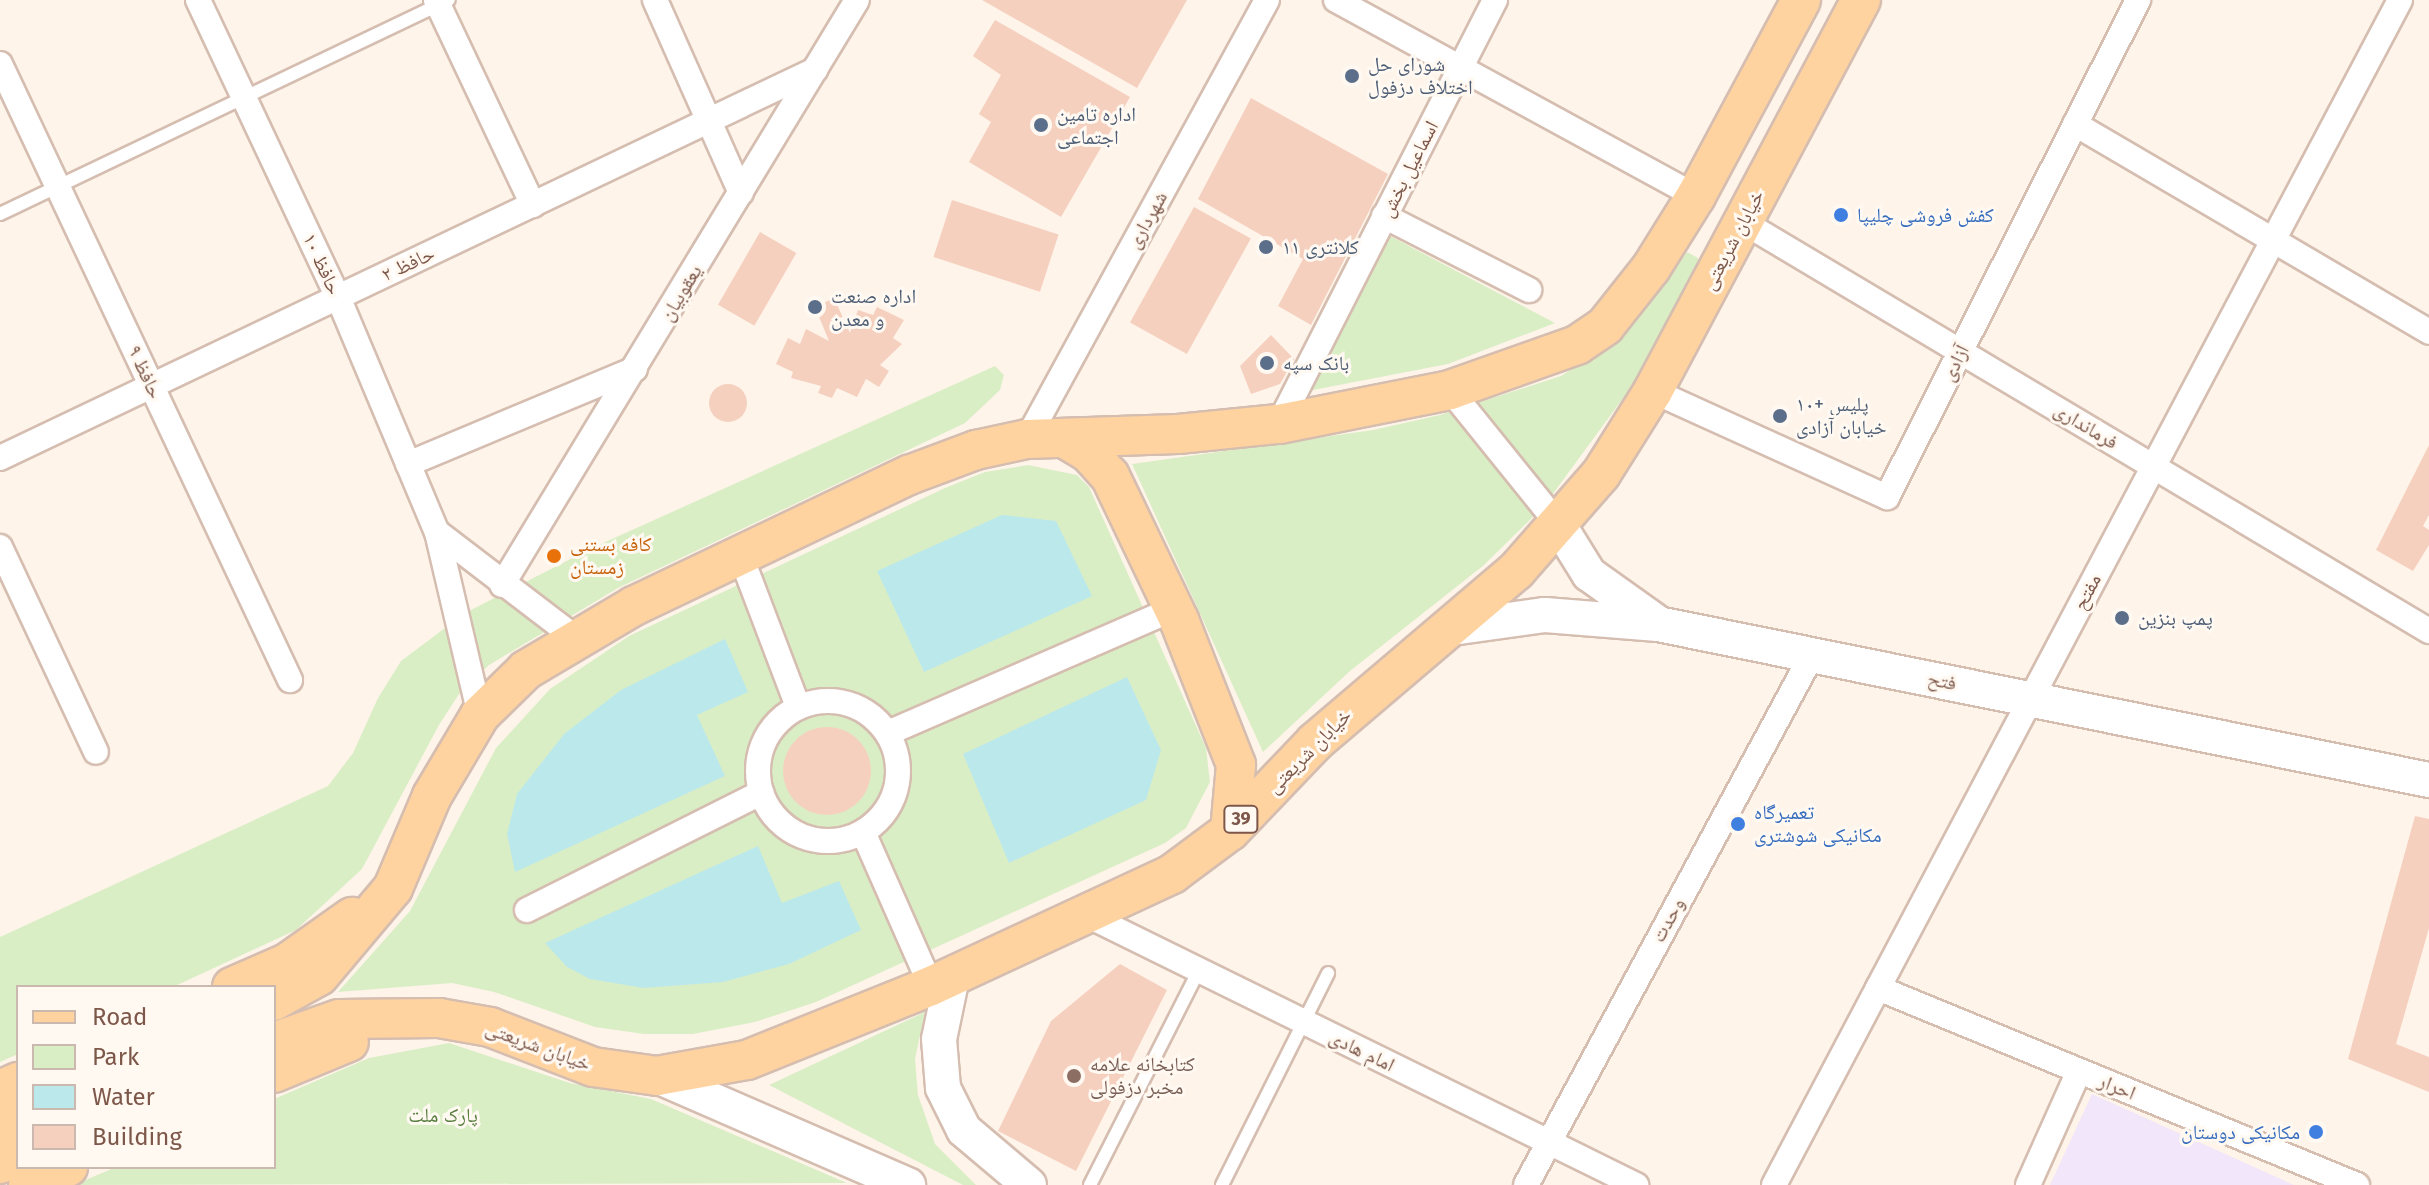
<!DOCTYPE html>
<html>
<head>
<meta charset="utf-8">
<style>
  body { margin:0 }
  #map { position:relative; width:2429px; height:1185px; overflow:hidden; background:#fef4ea; font-family:"Fira Sans","Noto Naskh Arabic",sans-serif }
  div>[style] { position:absolute }
  .education>* { inset:0; background:#f2e6fb }
  .green>* { inset:0; background:#daeec6 }
  .water>* { inset:0; background:#bbe8eb }
  .building>* { inset:0; background:#f6d0bf; transform-origin:0 0 }
  .round { border-radius:50% }
  .roads { filter:drop-shadow(2px 0 #d5bdb0) drop-shadow(-2px 0 #d5bdb0) drop-shadow(0 2px #d5bdb0) drop-shadow(0 -2px #d5bdb0) }
  .lane>* { height:12px; margin:-6px; padding:0 6px; transform-origin:6px; border-radius:6px; background:#fff }
  .street>* { height:24px; margin:-12px; padding:0 12px; transform-origin:12px; border-radius:12px; background:#fff }
  .street>.ring { margin:-12px; padding:0; box-sizing:content-box; background:none; border:24px solid #fff; border-radius:50% }
  .secondary>* { height:34px; margin:-17px; padding:0 17px; transform-origin:17px; border-radius:17px; background:#fff }
  .primary>* { height:38px; margin:-19px; padding:0 19px; transform-origin:19px; border-radius:19px; background:#ffd3a0 }
  .dots>* { width:22px; height:22px; translate:-50% -50%; box-sizing:border-box; border:4px solid #fff9f2; border-radius:50% }
  span { translate:-50% -50%; white-space:nowrap; text-align:center; line-height:1.15; -webkit-text-stroke:6px #fff9f2; paint-order:stroke }
  .shield-label span { padding:2px 6px; background:#fff9f2; border:2px solid; border-radius:6px; -webkit-text-stroke-width:0 }
  .shield-label { font-size:18px; color:#7d5749; font-weight:700 }
  .service-label { font-size:20px; color:#4e5e75 }
  .left { translate:0 -50%; text-align:left }
  .street-label { font-size:20px; color:#7d5749 }
  .shop-label { font-size:20px; color:#366cbe }
  .right { translate:-100% -50%; text-align:right }
  .food-label { font-size:20px; color:#c56008 }
  .education-label { font-size:20px; color:#785e54 }
  .park-label { font-size:20px; color:#567d3d }
  .legend { position:absolute; left:16px; top:985px; width:260px; height:184px; box-sizing:border-box; background:#fff9f2; border:2px solid #cbb8ae; margin:0; padding:10px 14px; list-style:none; font-size:24px; color:#7d5749 }
  .legend li { display:flex; align-items:center; gap:16px; height:40px }
  .legend b { width:40px; border:2px solid #cbb8ae }
</style>
</head>
<body>
<div id="map">
  <div class="education">
    <i style="clip-path:polygon(2092px 1094px,2294px 1185px,2050px 1185px)"></i>
  </div>
  <div class="green">
    <i style="clip-path:polygon(1390px 236px,1555px 323px,1448px 364px,1308px 391px)"></i>
    <i style="clip-path:polygon(1687px 252px,1698px 258px,1698px 266px,1658px 340px,1629px 390px,1544px 506px,1484px 565px,1350px 671px,1263px 752px,1132px 464px,1373px 430px,1440px 415px,1561px 376px,1623px 337px)"></i>
    <i style="clip-path:polygon(995px 366px,1004px 375px,1000px 390px,965px 423px,618px 588px,489px 665px,459px 694px,439px 725px,362px 869px,296px 930px,173px 987px,18px 987px,18px 1054px,0 1062px,0 937px,328px 786px,353px 753px,378px 698px,401px 661px,465px 613px,590px 549px)"></i>
    <i style="clip-path:polygon(1028px 465px,1077px 475px,1089px 487px,1206px 748px,1210px 782px,1186px 828px,1165px 843px,816px 1002px,755px 1022px,693px 1034px,644px 1034px,595px 1027px,494px 992px,452px 983px,338px 992px,410px 911px,496px 748px,550px 689px,629px 636px,945px 488px,985px 472px)"></i>
    <i style="clip-path:polygon(925px 1012px,915px 1059px,918px 1095px,935px 1144px,976px 1185px,963px 1185px,769px 1085px)"></i>
    <i style="clip-path:polygon(449px 1043px,570px 1083px,651px 1099px,847px 1183px,74px 1185px,116px 1167px,274px 1167px,274px 1099px,369px 1058px)"></i>
  </div>
  <div class="water">
    <i style="clip-path:polygon(1002px 515px,1056px 521px,1092px 596px,924px 672px,877px 571px)"></i>
    <i style="clip-path:polygon(725px 639px,748px 692px,697px 715px,725px 776px,515px 872px,507px 834px,517px 794px,564px 734px,621px 690px)"></i>
    <i style="clip-path:polygon(1127px 677px,1161px 750px,1146px 800px,1009px 863px,963px 754px)"></i>
    <i style="clip-path:polygon(758px 846px,782px 903px,839px 881px,861px 930px,789px 964px,723px 982px,644px 988px,590px 979px,567px 967px,545px 943px)"></i>
  </div>
  <div class="building">
    <i style="clip-path:polygon(982px 0,1187px 0,1137px 88px)"></i>
    <i style="clip-path:polygon(995px 20px,1130px 97px,1061px 217px,969px 162px,991px 122px,979px 114px,1001px 75px,973px 56px)"></i>
    <i style="clip-path:polygon(1251px 98px,1388px 174px,1311px 325px,1278px 306px,1303px 259px,1198px 199px)"></i>
    <i style="left:952px;top:200px;width:112px;height:60px;rotate:18deg"></i>
    <i style="left:1194px;top:207px;width:65px;height:132px;rotate:29deg"></i>
    <i style="left:760px;top:232px;width:42px;height:84px;rotate:30deg"></i>
    <i style="clip-path:polygon(834px 298px,850px 333px,858px 310px,873px 315px,877px 307px,904px 320px,893px 338px,902px 344px,880px 365px,889px 371px,879px 387px,866px 379px,857px 397px,837px 388px,832px 398px,818px 393px,821px 386px,791px 378px,793px 372px,776px 364px,788px 338px,800px 344px,806px 329px,829px 341px,815px 307px)"></i>
    <i style="clip-path:polygon(1271px 335px,1294px 359px,1280px 384px,1251px 394px,1240px 366px)"></i>
    <i class="round" style="left:709px;top:384px;width:38px;height:38px"></i>
    <i style="clip-path:polygon(2429px 445px,2429px 515px,2423px 526px,2429px 530px,2429px 545px,2413px 571px,2376px 550px)"></i>
    <i class="round" style="left:783px;top:727px;width:88px;height:88px"></i>
    <i style="clip-path:polygon(2415px 816px,2429px 819px,2429px 928px,2396px 1044px,2429px 1057px,2429px 1092px,2348px 1059px)"></i>
    <i style="clip-path:polygon(1120px 964px,1167px 990px,1076px 1171px,998px 1131px,1051px 1021px)"></i>
  </div>
  <div class="roads">
    <div class="lane">
      <i style="left:0;top:214px;width:497px;rotate:-25.5deg"></i>
      <i style="left:1090px;top:1185px;width:241px;rotate:-63.1deg"></i>
      <i style="left:1222px;top:1185px;width:237px;rotate:-63.4deg"></i>
    </div>
    <div class="street">
      <i style="left:198px;top:0;width:328px;rotate:64.8deg"></i>
      <i style="left:338px;top:297px;width:255px;rotate:67.2deg"></i>
      <i style="left:437px;top:532px;width:188px;rotate:76.8deg"></i>
      <i style="left:436px;top:0;width:227px;rotate:64.7deg"></i>
      <i style="left:655px;top:0;width:211px;rotate:66deg"></i>
      <i style="left:1336px;top:0;width:410px;rotate:28.6deg"></i>
      <i style="left:0;top:64px;width:681px;rotate:64.79deg"></i>
      <i style="left:2075px;top:124px;width:411px;rotate:30.4deg"></i>
      <i style="left:1384px;top:216px;width:163px;rotate:27deg"></i>
      <i style="left:1743px;top:222px;width:799px;rotate:30.8deg"></i>
      <i style="left:1450px;top:390px;width:172px;rotate:51.1deg"></i>
      <i style="left:1653px;top:391px;width:257px;rotate:24.4deg"></i>
      <i style="left:1887px;top:497px;width:557px;rotate:-63.2deg"></i>
      <i style="left:1279px;top:424px;width:476px;rotate:-63deg"></i>
      <i style="left:1027px;top:439px;width:500px;rotate:-61.33deg"></i>
      <i style="left:0;top:458px;width:903px;rotate:-25.46deg"></i>
      <i style="left:408px;top:464px;width:246px;rotate:-22.7deg"></i>
      <i style="left:437px;top:532px;width:176px;rotate:37.4deg"></i>
      <i style="left:0;top:547px;width:226px;rotate:64.9deg"></i>
      <i style="left:740px;top:554px;width:164px;rotate:69.2deg"></i>
      <i style="left:502px;top:585px;width:684px;rotate:-58.75deg"></i>
      <i class="ring" style="left:758px;top:701px;width:116px;height:116px"></i>
      <i style="left:888px;top:733px;width:311px;rotate:-23.5deg"></i>
      <i style="left:863px;top:832px;width:168px;rotate:66.2deg"></i>
      <i style="left:527px;top:910px;width:262px;rotate:-26.6deg"></i>
      <i style="left:1089px;top:916px;width:610px;rotate:26.19deg"></i>
      <i style="left:1878px;top:988px;width:518px;rotate:22.36deg"></i>
      <i style="left:1526px;top:1185px;width:602px;rotate:-61.65deg"></i>
      <i style="left:1774px;top:1185px;width:1340px;rotate:-62.15deg"></i>
      <i style="left:2028px;top:1185px;width:125px;rotate:-65.9deg"></i>
    </div>
    <div class="secondary">
      <i style="left:1558px;top:524px;width:59px;rotate:58.2deg"></i>
      <i style="left:1589px;top:574px;width:81px;rotate:35.5deg"></i>
      <i style="left:1452px;top:628px;width:94px;rotate:-8deg"></i>
      <i style="left:1545px;top:615px;width:113px;rotate:4.6deg"></i>
      <i style="left:1658px;top:624px;width:787px;rotate:11.44deg"></i>
      <i style="left:952px;top:977px;width:63px;rotate:101.8deg"></i>
      <i style="left:939px;top:1039px;width:49px;rotate:85.3deg"></i>
      <i style="left:943px;top:1088px;width:47px;rotate:63.4deg"></i>
      <i style="left:964px;top:1130px;width:85px;rotate:40.2deg"></i>
      <i style="left:657px;top:1076px;width:274px;rotate:23.5deg"></i>
    </div>
    <div class="primary">
      <i style="left:1064px;top:438px;width:29px;rotate:31deg"></i>
      <i style="left:1089px;top:453px;width:31px;rotate:48deg"></i>
      <i style="left:1110px;top:476px;width:160px;rotate:64.4deg"></i>
      <i style="left:1179px;top:620px;width:156px;rotate:68.5deg"></i>
      <i style="left:1236px;top:765px;width:66px;rotate:95.2deg"></i>
      <i style="left:232px;top:987px;width:60px;rotate:-23.6deg"></i>
      <i style="left:287px;top:963px;width:80px;rotate:-35.3deg"></i>
      <i style="left:274px;top:1001px;width:51px;rotate:-29.1deg"></i>
      <i style="left:319px;top:976px;width:115px;rotate:-49.9deg"></i>
      <i style="left:393px;top:888px;width:100px;rotate:-67deg"></i>
      <i style="left:432px;top:796px;width:94px;rotate:-59.3deg"></i>
      <i style="left:480px;top:715px;width:64px;rotate:-44.4deg"></i>
      <i style="left:526px;top:670px;width:126px;rotate:-30.7deg"></i>
      <i style="left:634px;top:606px;width:305px;rotate:-25.5deg"></i>
      <i style="left:909px;top:475px;width:72px;rotate:-20.5deg"></i>
      <i style="left:976px;top:450px;width:52px;rotate:-12.2deg"></i>
      <i style="left:1027px;top:439px;width:151px;rotate:-1.9deg"></i>
      <i style="left:1178px;top:434px;width:101px;rotate:-5.7deg"></i>
      <i style="left:1279px;top:424px;width:174px;rotate:-11.2deg"></i>
      <i style="left:1450px;top:390px;width:135px;rotate:-19.5deg"></i>
      <i style="left:1577px;top:345px;width:34px;rotate:-34deg"></i>
      <i style="left:1605px;top:326px;width:74px;rotate:-51.6deg"></i>
      <i style="left:1651px;top:268px;width:85px;rotate:-58deg"></i>
      <i style="left:1696px;top:196px;width:222px;rotate:-61.8deg"></i>
      <i style="left:274px;top:1042px;width:69px;rotate:-19.5deg"></i>
      <i style="left:339px;top:1019px;width:100px;rotate:-0.6deg"></i>
      <i style="left:439px;top:1018px;width:52px;rotate:10deg"></i>
      <i style="left:490px;top:1027px;width:110px;rotate:21.2deg"></i>
      <i style="left:593px;top:1067px;width:65px;rotate:8deg"></i>
      <i style="left:657px;top:1076px;width:91px;rotate:-10.1deg"></i>
      <i style="left:747px;top:1060px;width:198px;rotate:-21.9deg"></i>
      <i style="left:931px;top:986px;width:266px;rotate:-24.9deg"></i>
      <i style="left:1172px;top:874px;width:72px;rotate:-36.6deg"></i>
      <i style="left:1230px;top:831px;width:123px;rotate:-46.3deg"></i>
      <i style="left:1315px;top:742px;width:264px;rotate:-40.4deg"></i>
      <i style="left:1516px;top:571px;width:129px;rotate:-48.8deg"></i>
      <i style="left:1601px;top:474px;width:98px;rotate:-57.9deg"></i>
      <i style="left:1653px;top:391px;width:443px;rotate:-62deg"></i>
      <i style="left:274px;top:1073px;width:81px;rotate:-22.5deg"></i>
      <i style="left:0;top:1090px;width:20px;rotate:-24deg"></i>
      <i style="left:0;top:1129px;width:20px;rotate:-24deg"></i>
      <i style="left:0;top:1164px;width:20px;rotate:-27deg"></i>
      <i style="left:28px;top:1185px;width:44px;rotate:-24.2deg"></i>
    </div>
  </div>
  <div class="dots">
    <i style="left:1352px;top:76px;background:#5c6f8a"></i>
    <i style="left:1041px;top:125px;background:#5c6f8a"></i>
    <i style="left:1841px;top:215px;background:#3f7fe0"></i>
    <i style="left:1266px;top:247px;background:#5c6f8a"></i>
    <i style="left:815px;top:307px;background:#5c6f8a"></i>
    <i style="left:1267px;top:363px;background:#5c6f8a"></i>
    <i style="left:1780px;top:416px;background:#5c6f8a"></i>
    <i style="left:554px;top:556px;background:#e8710a"></i>
    <i style="left:2122px;top:618px;background:#5c6f8a"></i>
    <i style="left:1738px;top:824px;background:#3f7fe0"></i>
    <i style="left:1074px;top:1076px;background:#8d6e63"></i>
    <i style="left:2316px;top:1132px;background:#3f7fe0"></i>
  </div>
  <div class="shield-label">
    <span style="left:1241px;top:819px">39</span>
  </div>
  <div class="service-label">
    <span class="left" style="left:1368px;top:76px">شورای حل<br>اختلاف دزفول</span>
    <span class="left" style="left:1057px;top:126px">اداره تامین<br>اجتماعی</span>
    <span class="left" style="left:1282px;top:247px">کلانتری ۱۱</span>
    <span class="left" style="left:831px;top:308px">اداره صنعت<br>و معدن</span>
    <span class="left" style="left:1283px;top:363px">بانک سپه</span>
    <span class="left" style="left:1796px;top:416px">پلیس +۱۰<br>خیابان آزادی</span>
    <span class="left" style="left:2138px;top:618px">پمپ بنزین</span>
  </div>
  <div class="street-label">
    <span style="left:1409px;top:169px;rotate:-63deg">اسماعیل بخش</span>
    <span style="left:1147px;top:220px;rotate:-61deg">شهرداری</span>
    <span style="left:1733px;top:240px;rotate:-62deg">خیابان شریعتی</span>
    <span style="left:322px;top:264px;rotate:65deg">حافظ ۱۰</span>
    <span style="left:408px;top:264px;rotate:-25deg">حافظ ۲</span>
    <span style="left:681px;top:293px;rotate:-59deg">یعقوبیان</span>
    <span style="left:1955px;top:363px;rotate:-63deg">آزادی</span>
    <span style="left:145px;top:372px;rotate:65deg">حافظ ۹</span>
    <span style="left:2086px;top:426px;rotate:31deg">فرمانداری</span>
    <span style="left:2087px;top:592px;rotate:-62deg">مفتح</span>
    <span style="left:1942px;top:681px;rotate:11deg">فتح</span>
    <span style="left:1309px;top:751px;rotate:-45deg">خیابان شریعتی</span>
    <span style="left:1668px;top:920px;rotate:-61deg">وحدت</span>
    <span style="left:538px;top:1046px;rotate:20deg">خیابان شریعتی</span>
    <span style="left:1362px;top:1051px;rotate:26deg">امام هادی</span>
    <span style="left:2117px;top:1087px;rotate:22deg">احرار</span>
  </div>
  <div class="shop-label">
    <span class="left" style="left:1857px;top:215px">کفش فروشی چلیپا</span>
    <span class="left" style="left:1754px;top:824px">تعمیرگاه<br>مکانیکی شوشتری</span>
    <span class="right" style="left:2300px;top:1132px">مکانیکی دوستان</span>
  </div>
  <div class="food-label">
    <span class="left" style="left:570px;top:556px">کافه بستنی<br>زمستان</span>
  </div>
  <div class="education-label">
    <span class="left" style="left:1090px;top:1076px">کتابخانه علامه<br>مخبر دزفولی</span>
  </div>
  <div class="park-label">
    <span style="left:443px;top:1115px">پارک ملت</span>
  </div>
  <ul class="legend">
  <li><b style="height:10px;background:#ffd3a0"></b>Road</li>
  <li><b style="height:22px;background:#daeec6"></b>Park</li>
  <li><b style="height:22px;background:#bbe8eb"></b>Water</li>
  <li><b style="height:22px;background:#f6d0bf"></b>Building</li>
  </ul>
</div>
</body>
</html>
